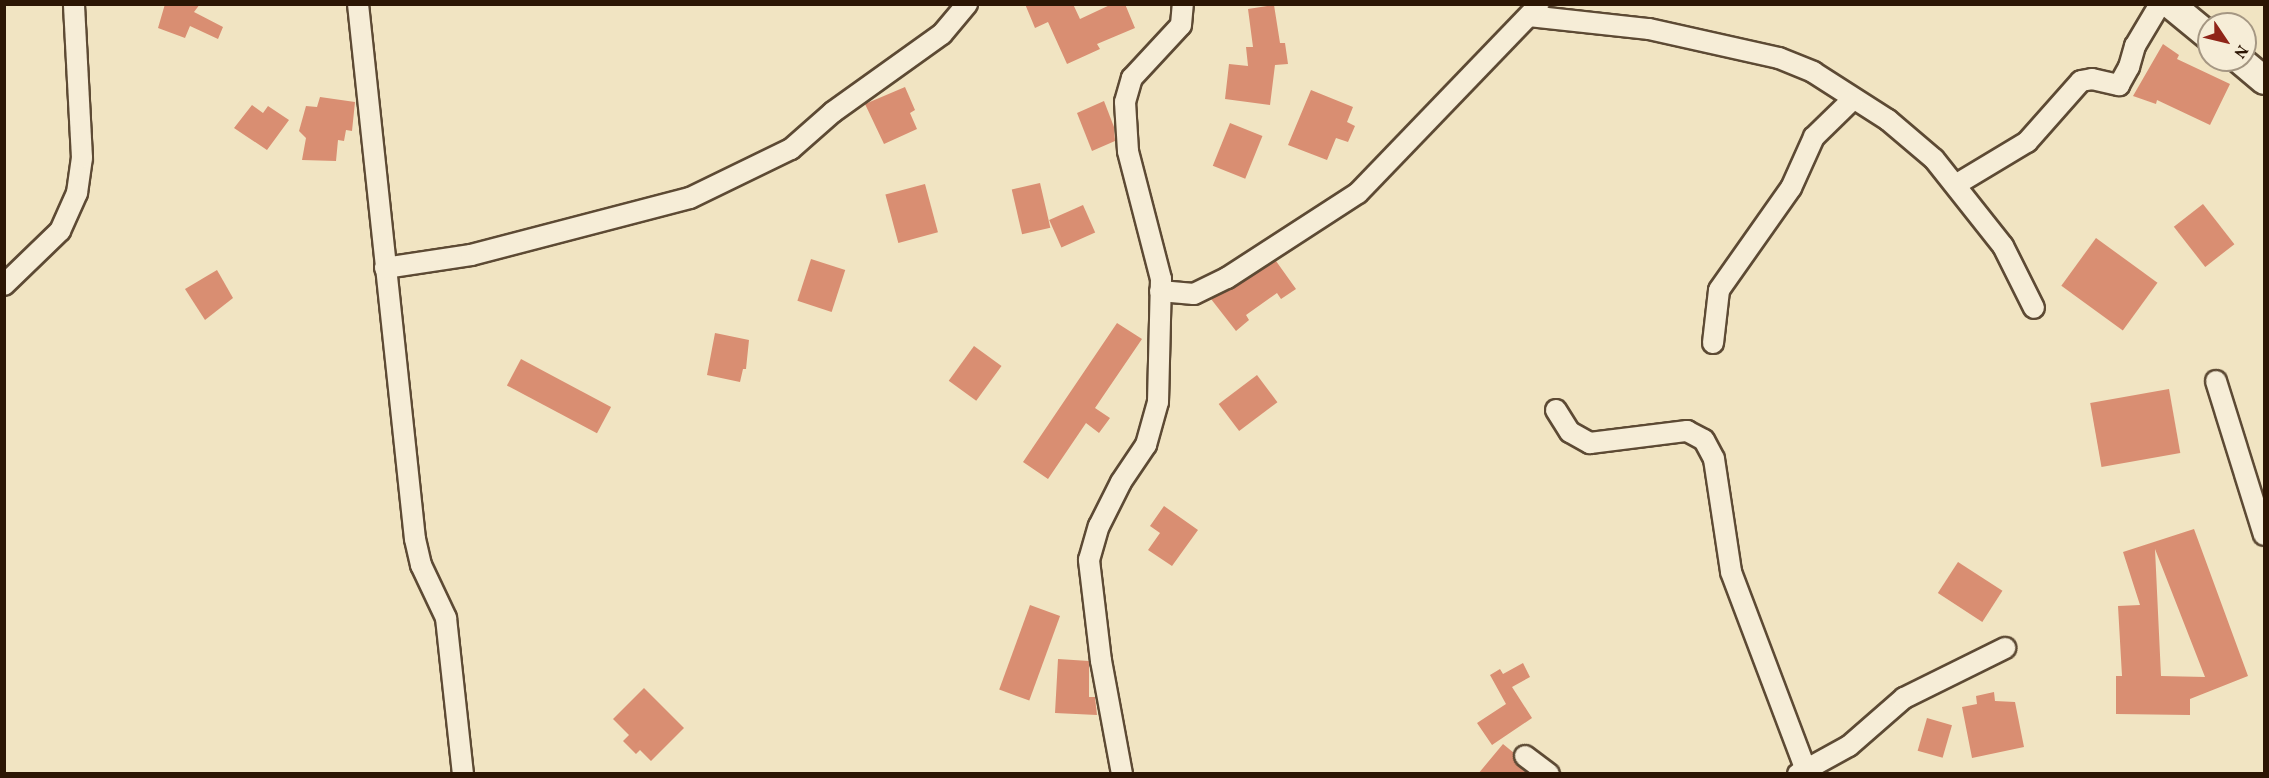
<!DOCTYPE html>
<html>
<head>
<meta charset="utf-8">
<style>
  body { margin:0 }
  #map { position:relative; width:2269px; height:778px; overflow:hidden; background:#f1e4c2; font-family:Vollkorn,serif }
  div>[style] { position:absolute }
  .building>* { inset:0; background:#d98e72; transform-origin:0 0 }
  .roads { filter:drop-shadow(2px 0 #5d4a34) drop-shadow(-2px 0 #5d4a34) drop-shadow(0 2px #5d4a34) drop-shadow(0 -2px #5d4a34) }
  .street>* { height:20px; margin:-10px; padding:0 10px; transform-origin:10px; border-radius:10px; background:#f6edd7 }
  .secondary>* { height:27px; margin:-13.5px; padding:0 13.5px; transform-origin:13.5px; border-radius:13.5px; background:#f6edd7 }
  span { translate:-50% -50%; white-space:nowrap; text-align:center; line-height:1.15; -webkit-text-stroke:5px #f6edd7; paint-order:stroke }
  .frame { position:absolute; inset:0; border:6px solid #2c1604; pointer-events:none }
  .north { position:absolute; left:2197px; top:12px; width:60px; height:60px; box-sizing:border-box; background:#f6edd7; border:2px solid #a59783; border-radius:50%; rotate:125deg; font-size:16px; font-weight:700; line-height:24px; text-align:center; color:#2c1604 }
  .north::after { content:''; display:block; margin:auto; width:21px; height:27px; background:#8f2418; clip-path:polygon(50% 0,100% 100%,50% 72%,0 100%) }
</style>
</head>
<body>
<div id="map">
  <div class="building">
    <i style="clip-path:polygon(165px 4px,200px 4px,194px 12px,223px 27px,218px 39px,190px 26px,185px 38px,158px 28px)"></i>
    <i style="clip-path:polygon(1025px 4px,1073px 4px,1080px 19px,1112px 4px,1125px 4px,1135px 28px,1097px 44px,1100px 49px,1067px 64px,1048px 22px,1035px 28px)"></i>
    <i style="clip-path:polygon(1274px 5px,1280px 43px,1285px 43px,1288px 64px,1275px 65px,1270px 105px,1225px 99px,1229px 64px,1248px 66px,1246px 47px,1253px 47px,1248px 9px)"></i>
    <i style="clip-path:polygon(2163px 44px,2179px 55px,2177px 59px,2230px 84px,2210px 125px,2157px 100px,2156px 104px,2133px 96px)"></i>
    <i style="clip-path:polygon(905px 87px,915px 110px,910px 113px,917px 129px,884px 144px,865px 104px)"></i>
    <i style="clip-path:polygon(1311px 90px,1353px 107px,1347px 122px,1355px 126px,1348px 142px,1336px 138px,1327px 160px,1288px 145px)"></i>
    <i style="clip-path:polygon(320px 97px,355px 102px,352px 131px,346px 130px,344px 141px,338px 140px,336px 161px,302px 160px,306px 138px,299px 131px,306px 106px,317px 107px)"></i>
    <i style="clip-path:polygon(1104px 101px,1114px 127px,1115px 141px,1092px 151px,1077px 113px)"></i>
    <i style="clip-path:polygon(252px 105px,263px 113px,268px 106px,289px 120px,267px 150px,234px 128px)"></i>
    <i style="left:1230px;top:123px;width:35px;height:46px;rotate:22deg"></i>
    <i style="left:1040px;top:183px;width:46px;height:29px;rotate:77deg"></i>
    <i style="left:925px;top:184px;width:50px;height:41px;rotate:75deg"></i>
    <i style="left:2203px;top:204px;width:51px;height:37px;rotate:52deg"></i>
    <i style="left:1083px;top:205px;width:30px;height:37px;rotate:66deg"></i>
    <i style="left:2096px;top:238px;width:76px;height:59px;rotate:36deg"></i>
    <i style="left:811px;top:259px;width:36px;height:44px;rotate:18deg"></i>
    <i style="clip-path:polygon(1276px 261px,1296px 289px,1281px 299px,1277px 293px,1246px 315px,1249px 320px,1236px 331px,1211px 299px)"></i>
    <i style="clip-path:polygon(217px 270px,233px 298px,205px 320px,185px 289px)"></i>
    <i style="clip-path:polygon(1117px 323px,1142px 339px,1095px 408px,1110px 418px,1099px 433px,1086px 423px,1048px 479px,1023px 462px)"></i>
    <i style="clip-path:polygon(715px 333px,749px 340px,746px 369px,743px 369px,740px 382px,707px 375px)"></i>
    <i style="left:974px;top:346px;width:34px;height:43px;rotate:36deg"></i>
    <i style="left:521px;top:359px;width:102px;height:30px;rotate:28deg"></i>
    <i style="left:1257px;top:375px;width:34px;height:48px;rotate:53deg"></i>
    <i style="left:2169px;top:389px;width:65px;height:80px;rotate:80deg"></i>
    <i style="clip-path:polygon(1164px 506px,1198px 530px,1172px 566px,1148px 550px,1160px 533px,1150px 526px)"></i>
    <i style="clip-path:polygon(evenodd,2194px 529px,2248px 676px,2190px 699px,2190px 715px,2116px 714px,2116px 676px,2122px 676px,2118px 606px,2140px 605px,2123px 552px,2194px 529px,2155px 549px,2205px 677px,2161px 676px,2155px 549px)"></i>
    <i style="left:1958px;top:562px;width:53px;height:37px;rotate:33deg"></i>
    <i style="left:1030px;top:605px;width:32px;height:90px;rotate:20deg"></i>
    <i style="clip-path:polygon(1058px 659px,1089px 661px,1089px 697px,1095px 697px,1097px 715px,1055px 713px)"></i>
    <i style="clip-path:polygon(1523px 663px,1530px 677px,1512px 687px,1532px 718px,1492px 745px,1477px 723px,1506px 704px,1490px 675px,1500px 669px,1503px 674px)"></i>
    <i style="clip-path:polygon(644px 688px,684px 728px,651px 761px,640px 750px,636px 754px,623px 741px,629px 735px,613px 719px)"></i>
    <i style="clip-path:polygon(1994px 692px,1995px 701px,2015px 702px,2024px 747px,1972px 758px,1962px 707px,1977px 704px,1976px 696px)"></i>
    <i style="left:1927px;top:718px;width:26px;height:34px;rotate:16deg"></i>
    <i style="clip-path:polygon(1503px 744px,1514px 753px,1517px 765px,1528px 774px,1478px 774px)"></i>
  </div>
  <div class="roads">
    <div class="street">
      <i style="left:358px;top:4px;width:538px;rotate:83.92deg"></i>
      <i style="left:415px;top:539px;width:27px;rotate:77deg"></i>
      <i style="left:421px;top:565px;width:59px;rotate:64.7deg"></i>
      <i style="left:446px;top:618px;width:157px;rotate:83.8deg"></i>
      <i style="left:1529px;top:16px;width:121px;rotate:6.2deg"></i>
      <i style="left:1649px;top:29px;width:133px;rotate:12.6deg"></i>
      <i style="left:1779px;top:58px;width:37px;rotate:22deg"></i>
      <i style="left:1813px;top:72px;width:89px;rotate:32.6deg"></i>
      <i style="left:1888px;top:120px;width:60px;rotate:40.3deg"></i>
      <i style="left:1934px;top:159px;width:111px;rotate:51.6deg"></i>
      <i style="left:2003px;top:246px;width:69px;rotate:63.4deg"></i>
      <i style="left:1957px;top:184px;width:82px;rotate:-31deg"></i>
      <i style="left:2027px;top:142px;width:81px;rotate:-48.5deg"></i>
      <i style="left:2081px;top:81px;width:11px;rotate:-10deg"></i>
      <i style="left:2092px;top:79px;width:28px;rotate:13deg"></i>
      <i style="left:2119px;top:85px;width:21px;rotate:-61deg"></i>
      <i style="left:2129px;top:67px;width:22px;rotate:-74deg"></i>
      <i style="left:2135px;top:46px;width:49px;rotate:-59.2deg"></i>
      <i style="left:385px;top:268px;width:87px;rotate:-8.6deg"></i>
      <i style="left:471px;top:255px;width:226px;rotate:-14.6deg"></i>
      <i style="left:690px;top:198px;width:112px;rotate:-25.9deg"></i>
      <i style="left:791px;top:149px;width:56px;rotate:-41.4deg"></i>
      <i style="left:833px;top:112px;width:134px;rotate:-35.6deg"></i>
      <i style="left:942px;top:34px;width:39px;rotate:-50deg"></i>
      <i style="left:4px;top:285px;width:78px;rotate:-44deg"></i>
      <i style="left:60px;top:231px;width:42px;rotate:-65.9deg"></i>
      <i style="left:77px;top:193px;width:35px;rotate:-82deg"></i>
      <i style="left:82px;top:158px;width:154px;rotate:-93deg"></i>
      <i style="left:1160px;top:291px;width:34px;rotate:5deg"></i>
      <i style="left:1194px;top:294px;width:37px;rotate:-26deg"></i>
      <i style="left:1227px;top:278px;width:156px;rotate:-33deg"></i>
      <i style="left:1358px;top:193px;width:260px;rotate:-46.1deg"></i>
      <i style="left:1713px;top:343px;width:53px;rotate:-83.5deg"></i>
      <i style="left:1719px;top:290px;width:125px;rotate:-54.8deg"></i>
      <i style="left:1791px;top:188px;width:56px;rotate:-65.7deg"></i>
      <i style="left:1814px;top:137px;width:54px;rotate:-44.3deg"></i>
      <i style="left:2216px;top:381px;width:161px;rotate:72.7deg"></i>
      <i style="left:1556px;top:410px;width:26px;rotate:58deg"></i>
      <i style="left:1570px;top:432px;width:23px;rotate:29deg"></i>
      <i style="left:1590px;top:443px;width:98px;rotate:-7.1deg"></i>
      <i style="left:1687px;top:431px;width:19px;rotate:28deg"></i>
      <i style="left:1704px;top:440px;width:21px;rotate:62deg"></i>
      <i style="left:1714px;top:459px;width:114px;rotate:81.4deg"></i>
      <i style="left:1731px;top:572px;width:212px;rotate:69.3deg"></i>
      <i style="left:1525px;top:756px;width:30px;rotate:37deg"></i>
      <i style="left:1122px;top:774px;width:115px;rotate:-100.5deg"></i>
      <i style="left:1101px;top:661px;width:102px;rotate:-96.8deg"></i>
      <i style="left:1089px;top:560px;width:35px;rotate:-74deg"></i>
      <i style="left:1099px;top:526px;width:49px;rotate:-63.4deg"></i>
      <i style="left:1121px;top:482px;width:45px;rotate:-56deg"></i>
      <i style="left:1146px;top:445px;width:45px;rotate:-74.4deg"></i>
      <i style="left:1158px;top:402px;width:123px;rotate:-88.6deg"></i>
      <i style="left:1161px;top:279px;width:132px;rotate:-104.5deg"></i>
      <i style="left:1128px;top:151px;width:49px;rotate:-93.5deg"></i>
      <i style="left:1125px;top:102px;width:25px;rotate:-74deg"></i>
      <i style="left:1132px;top:78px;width:72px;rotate:-47.2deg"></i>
      <i style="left:1181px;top:25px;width:21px;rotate:-85deg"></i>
      <i style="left:1798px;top:774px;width:58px;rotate:-28.8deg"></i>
      <i style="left:1849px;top:746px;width:73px;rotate:-41.1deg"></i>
      <i style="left:1904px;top:698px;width:113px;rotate:-26.3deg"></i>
    </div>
    <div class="secondary">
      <i style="left:2170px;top:4px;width:50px;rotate:39.4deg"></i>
      <i style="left:2240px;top:60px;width:31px;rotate:40deg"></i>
    </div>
  </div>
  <div class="frame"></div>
  <div class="north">N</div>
</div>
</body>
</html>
